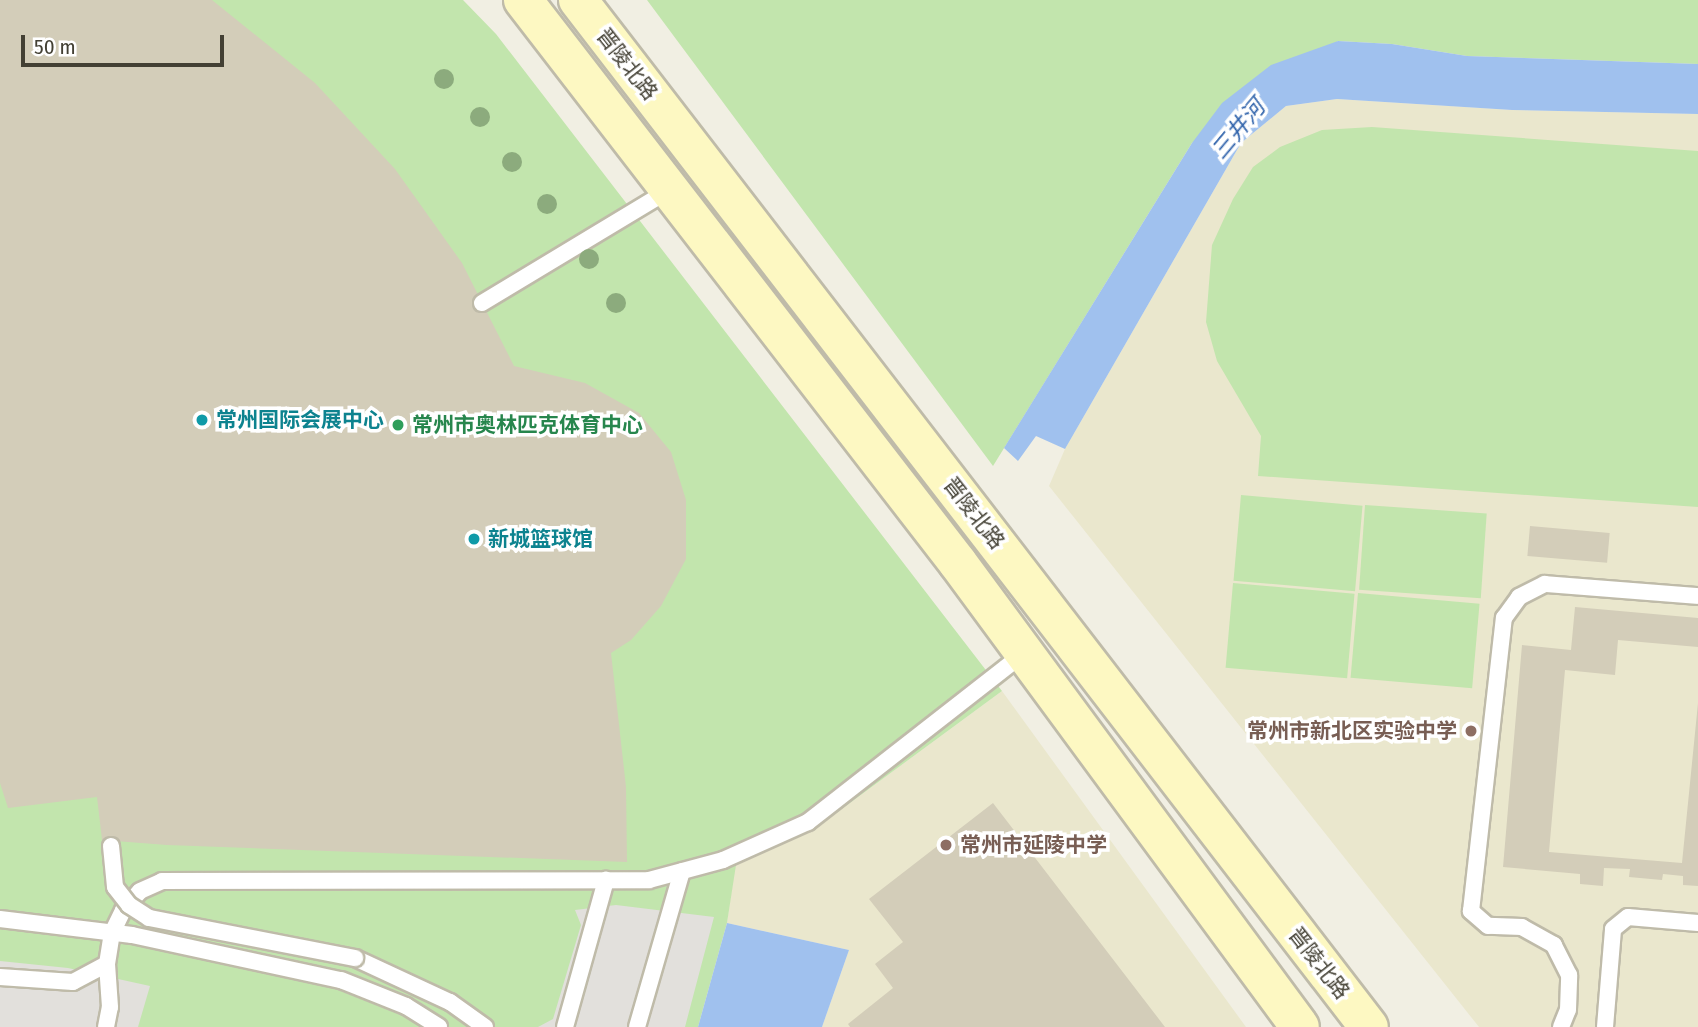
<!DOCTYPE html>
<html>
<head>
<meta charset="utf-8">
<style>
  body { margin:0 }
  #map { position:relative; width:1698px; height:1027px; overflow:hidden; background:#f1efe3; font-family:"Fira Sans Condensed","Noto Sans SC",sans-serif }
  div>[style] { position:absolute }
  .education>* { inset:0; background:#eae7cd }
  .green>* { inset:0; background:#c2e5ad; transform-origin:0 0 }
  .parking>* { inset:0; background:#e2e0dc }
  .water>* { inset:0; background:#a0c1ee }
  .building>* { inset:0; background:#d3cdb9; transform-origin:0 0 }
  .roads { filter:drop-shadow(2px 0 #bfbba9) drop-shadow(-2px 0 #bfbba9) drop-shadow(0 2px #bfbba9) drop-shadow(0 -2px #bfbba9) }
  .lane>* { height:16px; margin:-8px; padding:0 8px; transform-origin:8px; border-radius:8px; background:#fff }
  .secondary>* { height:38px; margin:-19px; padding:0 19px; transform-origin:19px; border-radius:19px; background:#fdf8c2 }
  .bridges { filter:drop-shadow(2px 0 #bfbba9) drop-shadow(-2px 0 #bfbba9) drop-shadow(0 2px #bfbba9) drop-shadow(0 -2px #bfbba9) }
  .lane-bridge>* { height:16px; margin:-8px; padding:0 8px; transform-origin:8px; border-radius:8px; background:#fff }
  .trees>* { width:20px; height:20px; margin:-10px; border-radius:50%; background:#8cab7d }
  .dots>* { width:19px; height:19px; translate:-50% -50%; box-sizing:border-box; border:4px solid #fff; border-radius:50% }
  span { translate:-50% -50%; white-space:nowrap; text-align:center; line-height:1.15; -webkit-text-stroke:7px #fff; paint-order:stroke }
  .street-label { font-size:21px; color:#434034 }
  .culture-label { font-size:21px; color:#0d838f; font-weight:700 }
  .left { translate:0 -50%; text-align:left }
  .leisure-label { font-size:21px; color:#27864d; font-weight:700 }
  .education-label { font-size:21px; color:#785e54; font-weight:700 }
  .right { translate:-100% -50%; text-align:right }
  .water-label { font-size:23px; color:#3063ab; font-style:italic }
  .scale { position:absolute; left:21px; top:35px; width:203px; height:32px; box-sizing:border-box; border:4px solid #434034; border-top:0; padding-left:9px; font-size:21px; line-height:24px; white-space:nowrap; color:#434034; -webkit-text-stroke:5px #fff; paint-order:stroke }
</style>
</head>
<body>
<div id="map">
  <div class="education">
    <i style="clip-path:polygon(1337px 99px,1512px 110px,1698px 114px,1698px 1027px,1479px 1027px,1049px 486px,1065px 449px,1241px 143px,1286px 106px)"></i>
    <i style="clip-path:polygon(1002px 691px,1246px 1027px,822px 1027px,849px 950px,727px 923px,735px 865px,820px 825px)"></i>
  </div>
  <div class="green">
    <i style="clip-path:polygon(0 0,463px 0,496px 34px,1002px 691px,820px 825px,736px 865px,727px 923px,698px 1027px,0 1027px)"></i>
    <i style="clip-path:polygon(647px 0,1698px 0,1698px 64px,1467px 56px,1392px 44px,1338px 41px,1192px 143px,993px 466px)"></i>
    <i style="clip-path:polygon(1372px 127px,1698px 151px,1698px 507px,1258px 476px,1261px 436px,1217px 361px,1206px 322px,1212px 245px,1233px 199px,1253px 167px,1280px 147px,1322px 130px)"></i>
    <i style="left:1241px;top:495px;width:122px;height:86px;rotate:5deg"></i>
    <i style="left:1365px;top:505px;width:122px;height:85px;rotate:4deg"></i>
    <i style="left:1233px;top:583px;width:122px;height:85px;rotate:5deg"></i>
    <i style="left:1358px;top:593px;width:122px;height:85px;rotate:5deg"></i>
  </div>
  <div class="parking">
    <i style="clip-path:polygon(616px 905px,714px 917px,685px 1027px,538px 1027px,553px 1019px,581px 925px,575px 910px)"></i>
    <i style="clip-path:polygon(0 961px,68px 968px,150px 986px,138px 1027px,0 1027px)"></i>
  </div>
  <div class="water">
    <i style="clip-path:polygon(1338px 41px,1392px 44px,1467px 56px,1698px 64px,1698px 114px,1512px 110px,1337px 99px,1286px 106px,1241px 143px,1065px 449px,1036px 436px,1018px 461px,1004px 448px,1192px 143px,1222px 103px,1271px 65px)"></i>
    <i style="clip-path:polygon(727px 923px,849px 950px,822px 1027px,698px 1027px)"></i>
  </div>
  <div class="building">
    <i style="clip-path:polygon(0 0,212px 0,315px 83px,395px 169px,462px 263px,514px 366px,585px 383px,639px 413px,671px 452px,686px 500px,686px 559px,661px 606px,631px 640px,611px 653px,626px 787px,627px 862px,167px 845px,102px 840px,97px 797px,8px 808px,0 783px)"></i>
    <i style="left:1530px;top:526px;width:80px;height:30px;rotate:5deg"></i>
    <i style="clip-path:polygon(1575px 607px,1698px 618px,1698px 647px,1618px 640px,1615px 675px,1565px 670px,1549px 852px,1682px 863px,1698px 703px,1698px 886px,1683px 885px,1683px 876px,1663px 874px,1662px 880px,1629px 877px,1630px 869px,1604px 868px,1603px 886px,1580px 884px,1580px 874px,1503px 867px,1522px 645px,1571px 650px)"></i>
    <i style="clip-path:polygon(993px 803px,1165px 1027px,850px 1027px,848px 1024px,893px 988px,875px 964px,903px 942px,869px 899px)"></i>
  </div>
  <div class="roads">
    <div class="lane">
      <i style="left:482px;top:303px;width:221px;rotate:-31.1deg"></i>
      <i style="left:0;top:919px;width:133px;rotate:6.9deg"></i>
      <i style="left:132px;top:935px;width:214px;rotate:12.2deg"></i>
      <i style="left:341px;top:980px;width:70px;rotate:21.8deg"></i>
      <i style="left:406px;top:1006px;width:39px;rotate:32deg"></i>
      <i style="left:355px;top:958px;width:105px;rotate:24.9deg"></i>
      <i style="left:450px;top:1002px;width:43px;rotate:35.5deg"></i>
      <i style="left:0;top:977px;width:73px;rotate:3.9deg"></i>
      <i style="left:73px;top:982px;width:38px;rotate:-28deg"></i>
      <i style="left:107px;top:964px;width:31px;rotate:-81deg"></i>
      <i style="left:112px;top:933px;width:25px;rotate:-64deg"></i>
      <i style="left:123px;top:910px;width:25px;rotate:-48deg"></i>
      <i style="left:140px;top:891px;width:24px;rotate:-24deg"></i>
      <i style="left:162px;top:881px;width:487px;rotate:-0.1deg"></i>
      <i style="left:649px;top:880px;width:77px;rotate:-15.1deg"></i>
      <i style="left:723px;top:860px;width:93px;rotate:-24.1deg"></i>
      <i style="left:808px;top:822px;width:274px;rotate:-38deg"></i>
      <i style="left:106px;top:1027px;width:20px;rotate:-79deg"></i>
      <i style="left:110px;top:1007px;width:43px;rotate:-94deg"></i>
      <i style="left:565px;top:1027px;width:153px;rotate:-74.4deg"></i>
      <i style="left:637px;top:1027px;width:162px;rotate:-73.9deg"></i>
      <i style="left:1561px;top:1027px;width:18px;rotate:-68deg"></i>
      <i style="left:1568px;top:1010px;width:35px;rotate:-88deg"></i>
      <i style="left:1569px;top:975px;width:34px;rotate:-117deg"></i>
      <i style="left:1554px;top:945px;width:37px;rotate:-151deg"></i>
      <i style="left:1522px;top:927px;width:34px;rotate:-178deg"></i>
      <i style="left:1488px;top:926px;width:23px;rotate:-139deg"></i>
      <i style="left:1471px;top:911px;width:295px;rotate:-83.6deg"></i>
      <i style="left:1504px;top:618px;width:26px;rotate:-54deg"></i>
      <i style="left:1519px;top:597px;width:29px;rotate:-27deg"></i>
      <i style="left:1545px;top:584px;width:153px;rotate:4.5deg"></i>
      <i style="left:1605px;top:1027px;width:98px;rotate:-85.3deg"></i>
      <i style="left:1613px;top:929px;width:19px;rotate:-39deg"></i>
      <i style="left:1628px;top:917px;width:70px;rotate:4.9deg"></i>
    </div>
    <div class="secondary">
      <i style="left:523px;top:0;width:711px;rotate:52.31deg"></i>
      <i style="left:958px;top:563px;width:576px;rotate:53.61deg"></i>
      <i style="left:578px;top:0;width:1296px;rotate:52.4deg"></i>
    </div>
  </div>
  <div class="bridges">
    <div class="lane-bridge">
      <i style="left:111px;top:846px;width:41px;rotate:84.4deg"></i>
      <i style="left:115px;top:887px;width:23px;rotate:52deg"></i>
      <i style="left:129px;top:905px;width:24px;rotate:33deg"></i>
      <i style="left:149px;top:918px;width:210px;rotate:11deg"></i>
    </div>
  </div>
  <div class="trees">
    <i style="left:444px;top:79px"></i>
    <i style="left:480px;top:117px"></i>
    <i style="left:512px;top:162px"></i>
    <i style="left:547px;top:204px"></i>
    <i style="left:589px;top:259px"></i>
    <i style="left:616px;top:303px"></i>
  </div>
  <div class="dots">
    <i style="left:202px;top:420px;background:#0f9aa8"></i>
    <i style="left:398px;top:425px;background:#2e9e5b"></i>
    <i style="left:474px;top:539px;background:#0f9aa8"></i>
    <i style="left:1471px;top:731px;background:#8d6e63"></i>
    <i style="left:946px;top:845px;background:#8d6e63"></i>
  </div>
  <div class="street-label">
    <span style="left:627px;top:64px;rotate:52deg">晋陵北路</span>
    <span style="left:974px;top:513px;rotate:52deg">晋陵北路</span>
    <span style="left:1319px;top:963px;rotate:52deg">晋陵北路</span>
  </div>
  <div class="culture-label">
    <span class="left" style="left:216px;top:420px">常州国际会展中心</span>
    <span class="left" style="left:488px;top:539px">新城篮球馆</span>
  </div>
  <div class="leisure-label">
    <span class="left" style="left:412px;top:425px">常州市奥林匹克体育中心</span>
  </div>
  <div class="education-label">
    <span class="right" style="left:1457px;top:731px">常州市新北区实验中学</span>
    <span class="left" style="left:960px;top:845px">常州市延陵中学</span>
  </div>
  <div class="water-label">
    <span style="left:1238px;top:129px;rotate:-50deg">三井河</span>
  </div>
  <div class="scale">50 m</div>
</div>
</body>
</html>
